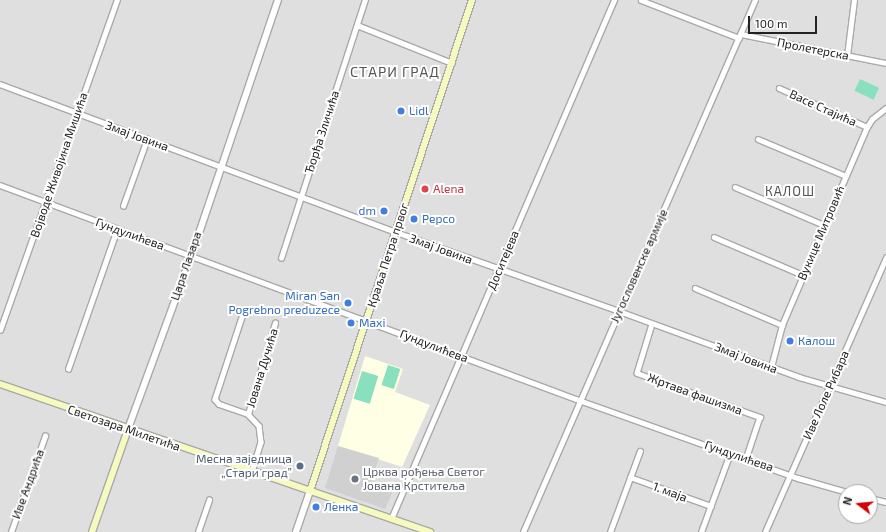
<!DOCTYPE html>
<html>
<head>
<meta charset="utf-8">
<style>
  body { margin:0 }
  #map { position:relative; width:886px; height:532px; overflow:hidden; background:#f2efe9; font-family:"Exo 2",sans-serif }
  div>[style] { position:absolute }
  .residential>* { inset:0; background:#e0dfdf }
  .education>* { inset:0; background:#ffffe5 }
  .religious>* { inset:0; background:#d0d0d0 }
  .pitch>* { inset:0; background:#88e0be; transform-origin:0 0 }
  .roads { filter:drop-shadow(1px 0 #a9a9a9) drop-shadow(-1px 0 #a9a9a9) drop-shadow(0 1px #a9a9a9) drop-shadow(0 -1px #a9a9a9) }
  .minor>* { height:4.5px; margin:-2.25px; padding:0 2.25px; transform-origin:2.25px; border-radius:2.25px; background:#fff }
  .tertiary>* { height:5.5px; margin:-2.75px; padding:0 2.75px; transform-origin:2.75px; border-radius:2.75px; background:#fff }
  .secondary>* { height:6px; margin:-3px; padding:0 3px; transform-origin:3px; border-radius:3px; background:#f7fabf }
  .dots>* { width:11px; height:11px; translate:-50% -50%; box-sizing:border-box; border:2px solid #fff; border-radius:50% }
  span { translate:-50% -50%; white-space:nowrap; text-align:center; line-height:1.15; -webkit-text-stroke:4px #fff; paint-order:stroke }
  .street-label { font-size:12px; color:#222 }
  .shop-label { font-size:12px; color:#366cbe }
  .left { translate:0 -50%; text-align:left }
  .right { translate:-100% -50%; text-align:right }
  .health-label { font-size:12px; color:#be3a42 }
  .service-label { font-size:12px; color:#4e5e75 }
  .worship-label { font-size:12px; color:#5b616d }
  .neighbourhood-label { font-size:13px; color:#555; letter-spacing:1px }
  .quarter-label { font-size:14px; color:#555; letter-spacing:1px }
  .north { position:absolute; left:838px; top:484px; width:40px; height:40px; box-sizing:border-box; background:#fff; border:1px solid #a7a7a7; border-radius:50%; rotate:286deg; font-size:11px; font-weight:700; line-height:16px; text-align:center; color:#222 }
  .north::after { content:''; display:block; margin:auto; width:14px; height:18px; background:#d40000; clip-path:polygon(50% 0,100% 100%,50% 72%,0 100%) }
  .scale { position:absolute; left:748px; top:16px; width:69px; height:18px; box-sizing:border-box; border:2px solid #222; border-top:0; padding-left:5px; font-size:12px; line-height:14px; white-space:nowrap; color:#222; -webkit-text-stroke:3px #fff; paint-order:stroke }
</style>
</head>
<body>
<div id="map">
  <div class="residential">
    <i style="clip-path:polygon(evenodd,0 0,886px 0,886px 532px,0 532px,0 0,846px 492px,870px 492px,870px 516px,846px 516px,846px 492px)"></i>
  </div>
  <div class="education">
    <i style="clip-path:polygon(365px 356px,403px 369px,395px 392px,430px 405px,402px 467px,338px 446px)"></i>
  </div>
  <div class="religious">
    <i style="clip-path:polygon(338px 446px,379px 458px,371px 481px,394px 489px,385px 509px,325px 488px)"></i>
  </div>
  <div class="pitch">
    <i style="left:860px;top:79px;width:21px;height:13px;rotate:25deg"></i>
    <i style="left:388px;top:365px;width:13px;height:21px;rotate:18deg"></i>
    <i style="left:362px;top:371px;width:17px;height:29px;rotate:17deg"></i>
  </div>
  <div class="roads">
    <div class="minor">
      <i style="left:641px;top:0;width:105px;rotate:21.2deg"></i>
      <i style="left:357px;top:25px;width:102px;rotate:21.8deg"></i>
      <i style="left:741px;top:34px;width:148px;rotate:11.3deg"></i>
      <i style="left:847px;top:56px;width:56px;rotate:-82.9deg"></i>
      <i style="left:0;top:84px;width:423px;rotate:20.5deg"></i>
      <i style="left:396px;top:232px;width:237px;rotate:19.5deg"></i>
      <i style="left:619px;top:311px;width:192px;rotate:20.1deg"></i>
      <i style="left:799px;top:377px;width:91px;rotate:16deg"></i>
      <i style="left:779px;top:88px;width:96px;rotate:23.9deg"></i>
      <i style="left:758px;top:139px;width:95px;rotate:22.8deg"></i>
      <i style="left:0;top:185px;width:614px;rotate:20.38deg"></i>
      <i style="left:576px;top:399px;width:236px;rotate:19.6deg"></i>
      <i style="left:798px;top:478px;width:51px;rotate:15.9deg"></i>
      <i style="left:735px;top:187px;width:97px;rotate:23.1deg"></i>
      <i style="left:123px;top:206px;width:71px;rotate:-70.3deg"></i>
      <i style="left:714px;top:237px;width:97px;rotate:23.1deg"></i>
      <i style="left:281px;top:258px;width:271px;rotate:-72deg"></i>
      <i style="left:695px;top:288px;width:95px;rotate:23deg"></i>
      <i style="left:244px;top:311px;width:93px;rotate:108.2deg"></i>
      <i style="left:215px;top:399px;width:6px;rotate:51deg"></i>
      <i style="left:219px;top:404px;width:31px;rotate:19deg"></i>
      <i style="left:248px;top:414px;width:16px;rotate:47deg"></i>
      <i style="left:259px;top:426px;width:16px;rotate:83deg"></i>
      <i style="left:261px;top:442px;width:30px;rotate:107deg"></i>
      <i style="left:652px;top:324px;width:51px;rotate:107deg"></i>
      <i style="left:637px;top:373px;width:131px;rotate:19.7deg"></i>
      <i style="left:760px;top:417px;width:44px;rotate:108.4deg"></i>
      <i style="left:0;top:330px;width:350px;rotate:-70.5deg"></i>
      <i style="left:771px;top:367px;width:43px;rotate:-75.3deg"></i>
      <i style="left:782px;top:325px;width:215px;rotate:-66.8deg"></i>
      <i style="left:867px;top:127px;width:9px;rotate:-58deg"></i>
      <i style="left:872px;top:119px;width:18px;rotate:-38deg"></i>
      <i style="left:68px;top:369px;width:148px;rotate:-70.7deg"></i>
      <i style="left:248px;top:414px;width:95px;rotate:-73.5deg"></i>
      <i style="left:630px;top:477px;width:86px;rotate:19.7deg"></i>
      <i style="left:870px;top:498px;width:16px;rotate:14deg"></i>
      <i style="left:391px;top:519px;width:565px;rotate:-66.75deg"></i>
      <i style="left:11px;top:532px;width:102px;rotate:-70.5deg"></i>
      <i style="left:198px;top:532px;width:34px;rotate:-71deg"></i>
      <i style="left:523px;top:532px;width:580px;rotate:-66.44deg"></i>
      <i style="left:610px;top:532px;width:86px;rotate:-69.7deg"></i>
      <i style="left:701px;top:532px;width:84px;rotate:-69.8deg"></i>
      <i style="left:765px;top:532px;width:300px;rotate:-66.2deg"></i>
    </div>
    <div class="tertiary">
      <i style="left:128px;top:429px;width:183px;rotate:-69.9deg"></i>
      <i style="left:191px;top:257px;width:271px;rotate:-71.3deg"></i>
      <i style="left:296px;top:532px;width:43px;rotate:-71.1deg"></i>
    </div>
    <div class="secondary">
      <i style="left:0;top:384px;width:455px;rotate:19deg"></i>
      <i style="left:310px;top:491px;width:517px;rotate:-71.74deg"></i>
      <i style="left:92px;top:532px;width:109px;rotate:-70.7deg"></i>
    </div>
  </div>
  <div class="dots">
    <i style="left:401px;top:111px;background:#3f7fe0"></i>
    <i style="left:425px;top:189px;background:#e0444e"></i>
    <i style="left:384px;top:211px;background:#3f7fe0"></i>
    <i style="left:414px;top:219px;background:#3f7fe0"></i>
    <i style="left:348px;top:303px;background:#3f7fe0"></i>
    <i style="left:351px;top:323px;background:#3f7fe0"></i>
    <i style="left:790px;top:341px;background:#3f7fe0"></i>
    <i style="left:300px;top:466px;background:#5c6f8a"></i>
    <i style="left:355px;top:479px;background:#6b7280"></i>
    <i style="left:316px;top:507px;background:#3f7fe0"></i>
  </div>
  <div class="street-label">
    <span style="left:813px;top:49px;rotate:11deg">Пролетерска</span>
    <span style="left:823px;top:108px;rotate:24deg">Васе Стајића</span>
    <span style="left:322px;top:132px;rotate:-72deg">Ђорђа Зличића</span>
    <span style="left:137px;top:136px;rotate:20deg">Змај Јовина</span>
    <span style="left:59px;top:165px;rotate:-71deg">Војводе Живојина Мишића</span>
    <span style="left:821px;top:233px;rotate:-67deg">Вукице Митровић</span>
    <span style="left:130px;top:234px;rotate:20deg">Гундулићева</span>
    <span style="left:441px;top:249px;rotate:20deg">Змај Јовина</span>
    <span style="left:388px;top:255px;rotate:-72deg">Краља Петра првог</span>
    <span style="left:503px;top:260px;rotate:-67deg">Доситејева</span>
    <span style="left:186px;top:266px;rotate:-71deg">Цара Лазара</span>
    <span style="left:639px;top:266px;rotate:-66deg">Југословенске армије</span>
    <span style="left:434px;top:346px;rotate:21deg">Гундулићева</span>
    <span style="left:746px;top:358px;rotate:21deg">Змај Јовина</span>
    <span style="left:262px;top:368px;rotate:-73deg">Јована Дучића</span>
    <span style="left:695px;top:394px;rotate:20deg">Жртава фашизма</span>
    <span style="left:826px;top:395px;rotate:-66deg">Иве Лоле Рибара</span>
    <span style="left:124px;top:428px;rotate:19deg">Светозара Милетића</span>
    <span style="left:739px;top:456px;rotate:19deg">Гундулићева</span>
    <span style="left:28px;top:484px;rotate:-70deg">Иве Андрића</span>
    <span style="left:670px;top:492px;rotate:20deg">1. маја</span>
  </div>
  <div class="shop-label">
    <span class="left" style="left:409px;top:111px">Lidl</span>
    <span class="right" style="left:376px;top:211px">dm</span>
    <span class="left" style="left:422px;top:219px">Pepco</span>
    <span class="right" style="left:340px;top:303px">Miran San<br>Pogrebno preduzece</span>
    <span class="left" style="left:359px;top:323px">Maxi</span>
    <span class="left" style="left:798px;top:341px">Калош</span>
    <span class="left" style="left:324px;top:507px">Ленка</span>
  </div>
  <div class="health-label">
    <span class="left" style="left:433px;top:189px">Alena</span>
  </div>
  <div class="service-label">
    <span class="right" style="left:292px;top:466px">Месна заједница<br>„Стари град”</span>
  </div>
  <div class="worship-label">
    <span class="left" style="left:363px;top:479px">Црква рођења Светог<br>Јована Крститеља</span>
  </div>
  <div class="neighbourhood-label">
    <span style="left:790px;top:191px">КАЛОШ</span>
  </div>
  <div class="quarter-label">
    <span style="left:395px;top:72px">СТАРИ ГРАД</span>
  </div>
  <div class="north">N</div>
  <div class="scale">100 m</div>
</div>
</body>
</html>
